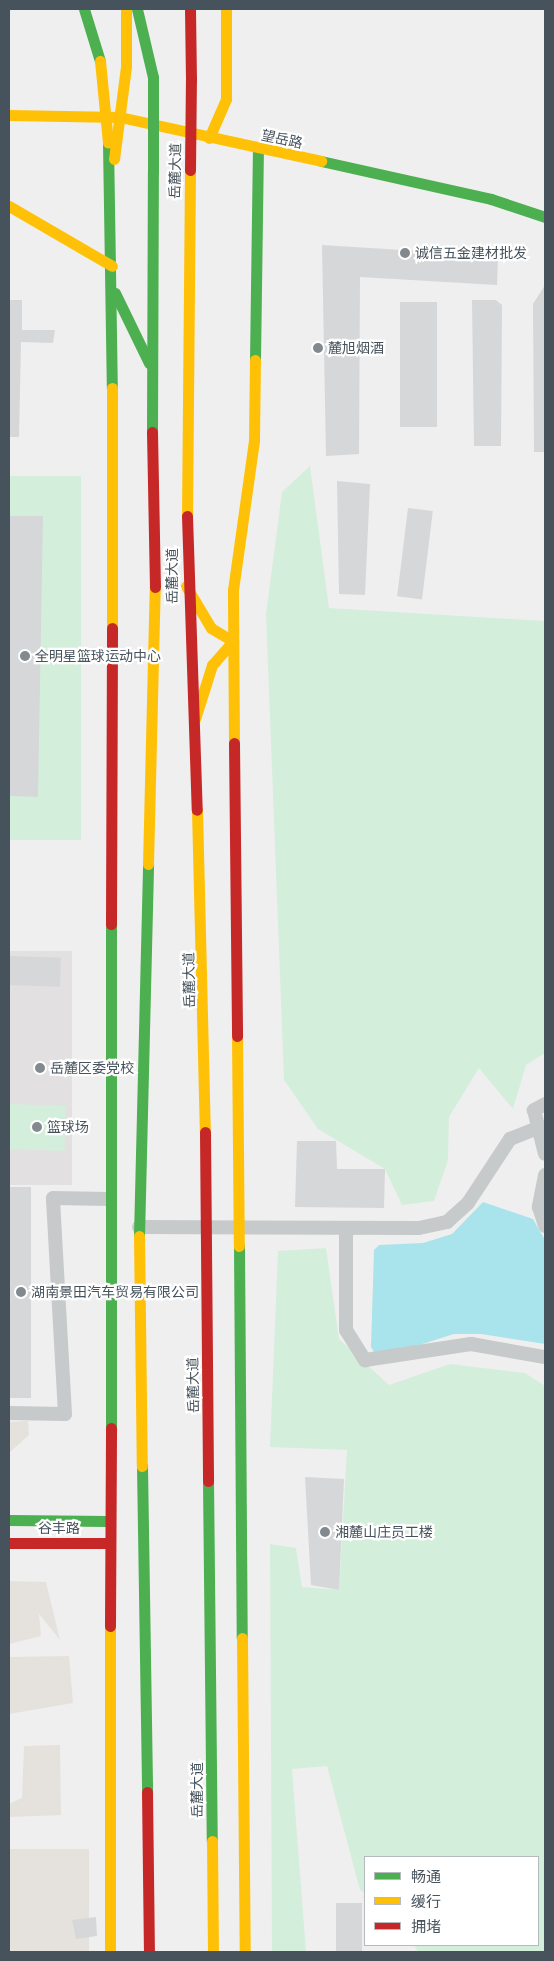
<!DOCTYPE html>
<html>
<head>
<meta charset="utf-8">
<style>
  body { margin:0 }
  #map { position:relative; width:554px; height:1961px; overflow:hidden; background:#f0efef; font-family:Arial,"Noto Sans SC",sans-serif }
  div>[style] { position:absolute }
  .commercial>* { inset:0; background:#e5e2dd; transform-origin:0 0 }
  .education>* { inset:0; background:#e2e0e1; transform-origin:0 0 }
  .green>* { inset:0; background:#d4eedc; transform-origin:0 0 }
  .water>* { inset:0; background:#a9e3ec }
  .building>* { inset:0; background:#d6d7d8; transform-origin:0 0 }
  .street>* { height:14px; margin:-7px; padding:0 7px; transform-origin:7px; border-radius:7px; background:#c7cacb }
  .fast>* { height:11px; margin:-5.5px; padding:0 5.5px; transform-origin:5.5px; border-radius:5.5px; background:#4caf50 }
  .slow>* { height:11px; margin:-5.5px; padding:0 5.5px; transform-origin:5.5px; border-radius:5.5px; background:#ffc107 }
  .jam>* { height:11px; margin:-5.5px; padding:0 5.5px; transform-origin:5.5px; border-radius:5.5px; background:#c62828 }
  .fast-bridge>* { height:11px; margin:-5.5px; padding:0 5.5px; transform-origin:5.5px; border-radius:5.5px; background:#4caf50 }
  .slow-bridge>* { height:11px; margin:-5.5px; padding:0 5.5px; transform-origin:5.5px; border-radius:5.5px; background:#ffc107 }
  .jam-bridge>* { height:11px; margin:-5.5px; padding:0 5.5px; transform-origin:5.5px; border-radius:5.5px; background:#c62828 }
  .dots>* { width:14px; height:14px; translate:-50% -50%; box-sizing:border-box; border:2px solid #fff; border-radius:50% }
  span { translate:-50% -50%; white-space:nowrap; text-align:center; line-height:1.15; -webkit-text-stroke:4.5px #fff; paint-order:stroke }
  .street-label { font-size:14px; color:#47535c }
  .poi-label { font-size:14px; color:#47535c }
  .left { translate:0 -50%; text-align:left }
  .frame { position:absolute; inset:0; border:10px solid #47535c; pointer-events:none }
  .legend { position:absolute; left:364px; top:1856px; width:175px; height:90px; box-sizing:border-box; background:#fff; border:1px solid #b5babe; margin:0; padding:6px 9px; list-style:none; font-size:15px; color:#47535c }
  .legend li { display:flex; align-items:center; gap:10px; height:25px }
  .legend b { width:25px; border:1px solid #b5babe }
</style>
</head>
<body>
<div id="map">
  <div class="commercial">
    <i style="clip-path:polygon(28px 1421px,29px 1435px,9px 1453px,9px 1422px)"></i>
    <i style="clip-path:polygon(9px 1581px,46px 1582px,60px 1640px,39px 1614px,41px 1636px,9px 1644px)"></i>
    <i style="clip-path:polygon(69px 1656px,73px 1703px,9px 1714px,9px 1657px)"></i>
    <i style="clip-path:polygon(60px 1745px,61px 1815px,9px 1817px,9px 1804px,22px 1798px,24px 1746px)"></i>
    <i style="left:9px;top:1849px;width:80px;height:103px"></i>
  </div>
  <div class="education">
    <i style="left:72px;top:951px;width:234px;height:63px;rotate:90deg"></i>
  </div>
  <div class="green">
    <i style="clip-path:polygon(310px 466px,329px 608px,545px 621px,545px 1053px,526px 1065px,513px 1109px,479px 1068px,449px 1117px,448px 1160px,434px 1201px,402px 1205px,385px 1169px,318px 1129px,284px 1080px,266px 614px,282px 492px)"></i>
    <i style="left:81px;top:476px;width:364px;height:72px;rotate:90deg"></i>
    <i style="left:9px;top:1104px;width:57px;height:45px;rotate:2deg"></i>
    <i style="clip-path:polygon(326px 1248px,339px 1339px,389px 1385px,450px 1364px,525px 1373px,545px 1386px,545px 1952px,418px 1952px,414px 1945px,538px 1945px,538px 1857px,365px 1857px,365px 1893px,360px 1890px,327px 1766px,292px 1769px,306px 1952px,272px 1952px,270px 1544px,296px 1548px,302px 1587px,339px 1590px,347px 1450px,270px 1447px,278px 1251px)"></i>
  </div>
  <div class="water">
    <i style="clip-path:polygon(483px 1202px,533px 1219px,545px 1240px,545px 1344px,481px 1334px,454px 1334px,381px 1357px,376px 1355px,371px 1347px,374px 1250px,379px 1245px,423px 1243px,452px 1234px)"></i>
  </div>
  <div class="building">
    <i style="clip-path:polygon(322px 245px,498px 256px,497px 285px,360px 277px,359px 454px,326px 456px)"></i>
    <i style="clip-path:polygon(545px 285px,545px 452px,534px 452px,533px 304px)"></i>
    <i style="clip-path:polygon(9px 300px,22px 300px,22px 330px,55px 330px,53px 343px,21px 342px,19px 437px,9px 437px)"></i>
    <i style="clip-path:polygon(472px 300px,496px 300px,502px 305px,501px 446px,474px 446px)"></i>
    <i style="left:437px;top:302px;width:125px;height:37px;rotate:90deg"></i>
    <i style="clip-path:polygon(337px 481px,370px 484px,365px 595px,339px 594px)"></i>
    <i style="left:408px;top:508px;width:25px;height:89px;rotate:7deg"></i>
    <i style="clip-path:polygon(9px 516px,43px 516px,38px 797px,9px 796px)"></i>
    <i style="left:9px;top:956px;width:52px;height:29px;rotate:2deg"></i>
    <i style="clip-path:polygon(297px 1141px,336px 1141px,337px 1169px,385px 1169px,384px 1208px,295px 1207px)"></i>
    <i style="left:9px;top:1187px;width:22px;height:211px"></i>
    <i style="clip-path:polygon(305px 1477px,344px 1479px,339px 1590px,311px 1585px)"></i>
    <i style="left:362px;top:1903px;width:49px;height:26px;rotate:90deg"></i>
    <i style="clip-path:polygon(96px 1917px,97px 1936px,76px 1939px,72px 1920px)"></i>
  </div>
  <div class="street">
    <i style="left:545px;top:1104px;width:13px;rotate:151deg"></i>
    <i style="left:534px;top:1110px;width:45px;rotate:76deg"></i>
    <i style="left:545px;top:1175px;width:33px;rotate:101deg"></i>
    <i style="left:539px;top:1207px;width:20px;rotate:72deg"></i>
    <i style="left:139px;top:1227px;width:280px;rotate:0.2deg"></i>
    <i style="left:419px;top:1228px;width:29px;rotate:-12deg"></i>
    <i style="left:447px;top:1222px;width:28px;rotate:-42deg"></i>
    <i style="left:468px;top:1203px;width:77px;rotate:-56.7deg"></i>
    <i style="left:510px;top:1139px;width:29px;rotate:-22deg"></i>
    <i style="left:346px;top:1229px;width:101px;rotate:90deg"></i>
    <i style="left:346px;top:1330px;width:36px;rotate:58deg"></i>
    <i style="left:365px;top:1360px;width:107px;rotate:-8.6deg"></i>
    <i style="left:471px;top:1344px;width:75px;rotate:10deg"></i>
    <i style="left:9px;top:1413px;width:56px;rotate:1deg"></i>
    <i style="left:65px;top:1414px;width:216px;rotate:-93.2deg"></i>
    <i style="left:53px;top:1198px;width:56px;rotate:1deg"></i>
  </div>
  <div class="fast">
    <i style="left:84px;top:9px;width:54px;rotate:72.9deg"></i>
    <i style="left:137px;top:9px;width:70px;rotate:76.8deg"></i>
    <i style="left:108px;top:143px;width:245px;rotate:89.1deg"></i>
    <i style="left:321px;top:161px;width:174px;rotate:12.6deg"></i>
    <i style="left:491px;top:199px;width:57px;rotate:18.4deg"></i>
    <i style="left:115px;top:293px;width:78px;rotate:64.1deg"></i>
    <i style="left:255px;top:360px;width:211px;rotate:-89.2deg"></i>
    <i style="left:152px;top:432px;width:261px;rotate:-89.8deg"></i>
    <i style="left:139px;top:1236px;width:372px;rotate:-88.6deg"></i>
    <i style="left:239px;top:1246px;width:392px;rotate:89.6deg"></i>
    <i style="left:111px;top:1428px;width:504px;rotate:-90deg"></i>
    <i style="left:142px;top:1466px;width:326px;rotate:89.1deg"></i>
    <i style="left:208px;top:1481px;width:360px;rotate:89.4deg"></i>
    <i style="left:9px;top:1520px;width:99px;rotate:0.6deg"></i>
  </div>
  <div class="slow">
    <i style="left:9px;top:115px;width:111px;rotate:1deg"></i>
    <i style="left:120px;top:117px;width:206px;rotate:12.3deg"></i>
    <i style="left:209px;top:138px;width:43px;rotate:-66.4deg"></i>
    <i style="left:226px;top:99px;width:90px;rotate:-90deg"></i>
    <i style="left:114px;top:159px;width:94px;rotate:-82.6deg"></i>
    <i style="left:126px;top:66px;width:57px;rotate:-90deg"></i>
    <i style="left:9px;top:206px;width:119px;rotate:30.2deg"></i>
    <i style="left:187px;top:516px;width:346px;rotate:-89.5deg"></i>
    <i style="left:186px;top:586px;width:49px;rotate:59.2deg"></i>
    <i style="left:211px;top:628px;width:26px;rotate:31deg"></i>
    <i style="left:233px;top:641px;width:32px;rotate:131deg"></i>
    <i style="left:212px;top:665px;width:57px;rotate:107.5deg"></i>
    <i style="left:112px;top:628px;width:240px;rotate:-90deg"></i>
    <i style="left:234px;top:743px;width:153px;rotate:-90.4deg"></i>
    <i style="left:233px;top:590px;width:151px;rotate:-82deg"></i>
    <i style="left:254px;top:440px;width:80px;rotate:-89.3deg"></i>
    <i style="left:197px;top:810px;width:322px;rotate:88.6deg"></i>
    <i style="left:148px;top:864px;width:277px;rotate:-88.6deg"></i>
    <i style="left:237px;top:1036px;width:210px;rotate:89.5deg"></i>
    <i style="left:139px;top:1236px;width:230px;rotate:89.3deg"></i>
    <i style="left:242px;top:1638px;width:314px;rotate:89.5deg"></i>
    <i style="left:212px;top:1841px;width:111px;rotate:89.5deg"></i>
    <i style="left:110px;top:1952px;width:326px;rotate:-90deg"></i>
  </div>
  <div class="jam">
    <i style="left:190px;top:9px;width:70px;rotate:89.2deg"></i>
    <i style="left:152px;top:432px;width:155px;rotate:88.9deg"></i>
    <i style="left:187px;top:516px;width:294px;rotate:88.1deg"></i>
    <i style="left:234px;top:743px;width:293px;rotate:89.4deg"></i>
    <i style="left:111px;top:924px;width:296px;rotate:-89.8deg"></i>
    <i style="left:205px;top:1132px;width:349px;rotate:89.5deg"></i>
    <i style="left:9px;top:1543px;width:99px"></i>
    <i style="left:110px;top:1626px;width:198px;rotate:-89.7deg"></i>
    <i style="left:147px;top:1792px;width:160px;rotate:89.3deg"></i>
  </div>
  <div class="fast-bridge">
    <i style="left:153px;top:77px;width:94px;rotate:90deg"></i>
  </div>
  <div class="slow-bridge">
    <i style="left:100px;top:61px;width:82px;rotate:84.4deg"></i>
  </div>
  <div class="jam-bridge">
    <i style="left:190px;top:170px;width:91px;rotate:-89.4deg"></i>
  </div>
  <div class="dots">
    <i style="left:405px;top:253px;background:#828a8f"></i>
    <i style="left:318px;top:348px;background:#828a8f"></i>
    <i style="left:25px;top:656px;background:#828a8f"></i>
    <i style="left:40px;top:1068px;background:#828a8f"></i>
    <i style="left:37px;top:1127px;background:#828a8f"></i>
    <i style="left:21px;top:1292px;background:#828a8f"></i>
    <i style="left:325px;top:1532px;background:#828a8f"></i>
  </div>
  <div class="street-label">
    <span style="left:282px;top:139px;rotate:12deg">望岳路</span>
    <span style="left:175px;top:171px;rotate:-89deg">岳麓大道</span>
    <span style="left:172px;top:576px;rotate:-90deg">岳麓大道</span>
    <span style="left:189px;top:980px;rotate:-91deg">岳麓大道</span>
    <span style="left:193px;top:1385px;rotate:-91deg">岳麓大道</span>
    <span style="left:59px;top:1528px">谷丰路</span>
    <span style="left:197px;top:1790px;rotate:-90deg">岳麓大道</span>
  </div>
  <div class="poi-label">
    <span class="left" style="left:415px;top:253px">诚信五金建材批发</span>
    <span class="left" style="left:328px;top:348px">麓旭烟酒</span>
    <span class="left" style="left:35px;top:656px">全明星篮球运动中心</span>
    <span class="left" style="left:50px;top:1068px">岳麓区委党校</span>
    <span class="left" style="left:47px;top:1127px">篮球场</span>
    <span class="left" style="left:31px;top:1292px">湖南景田汽车贸易有限公司</span>
    <span class="left" style="left:335px;top:1532px">湘麓山庄员工楼</span>
  </div>
  <div class="frame"></div>
  <ul class="legend">
  <li><b style="height:6px;background:#4caf50"></b>畅通</li>
  <li><b style="height:6px;background:#ffc107"></b>缓行</li>
  <li><b style="height:6px;background:#c62828"></b>拥堵</li>
  </ul>
</div>
</body>
</html>
